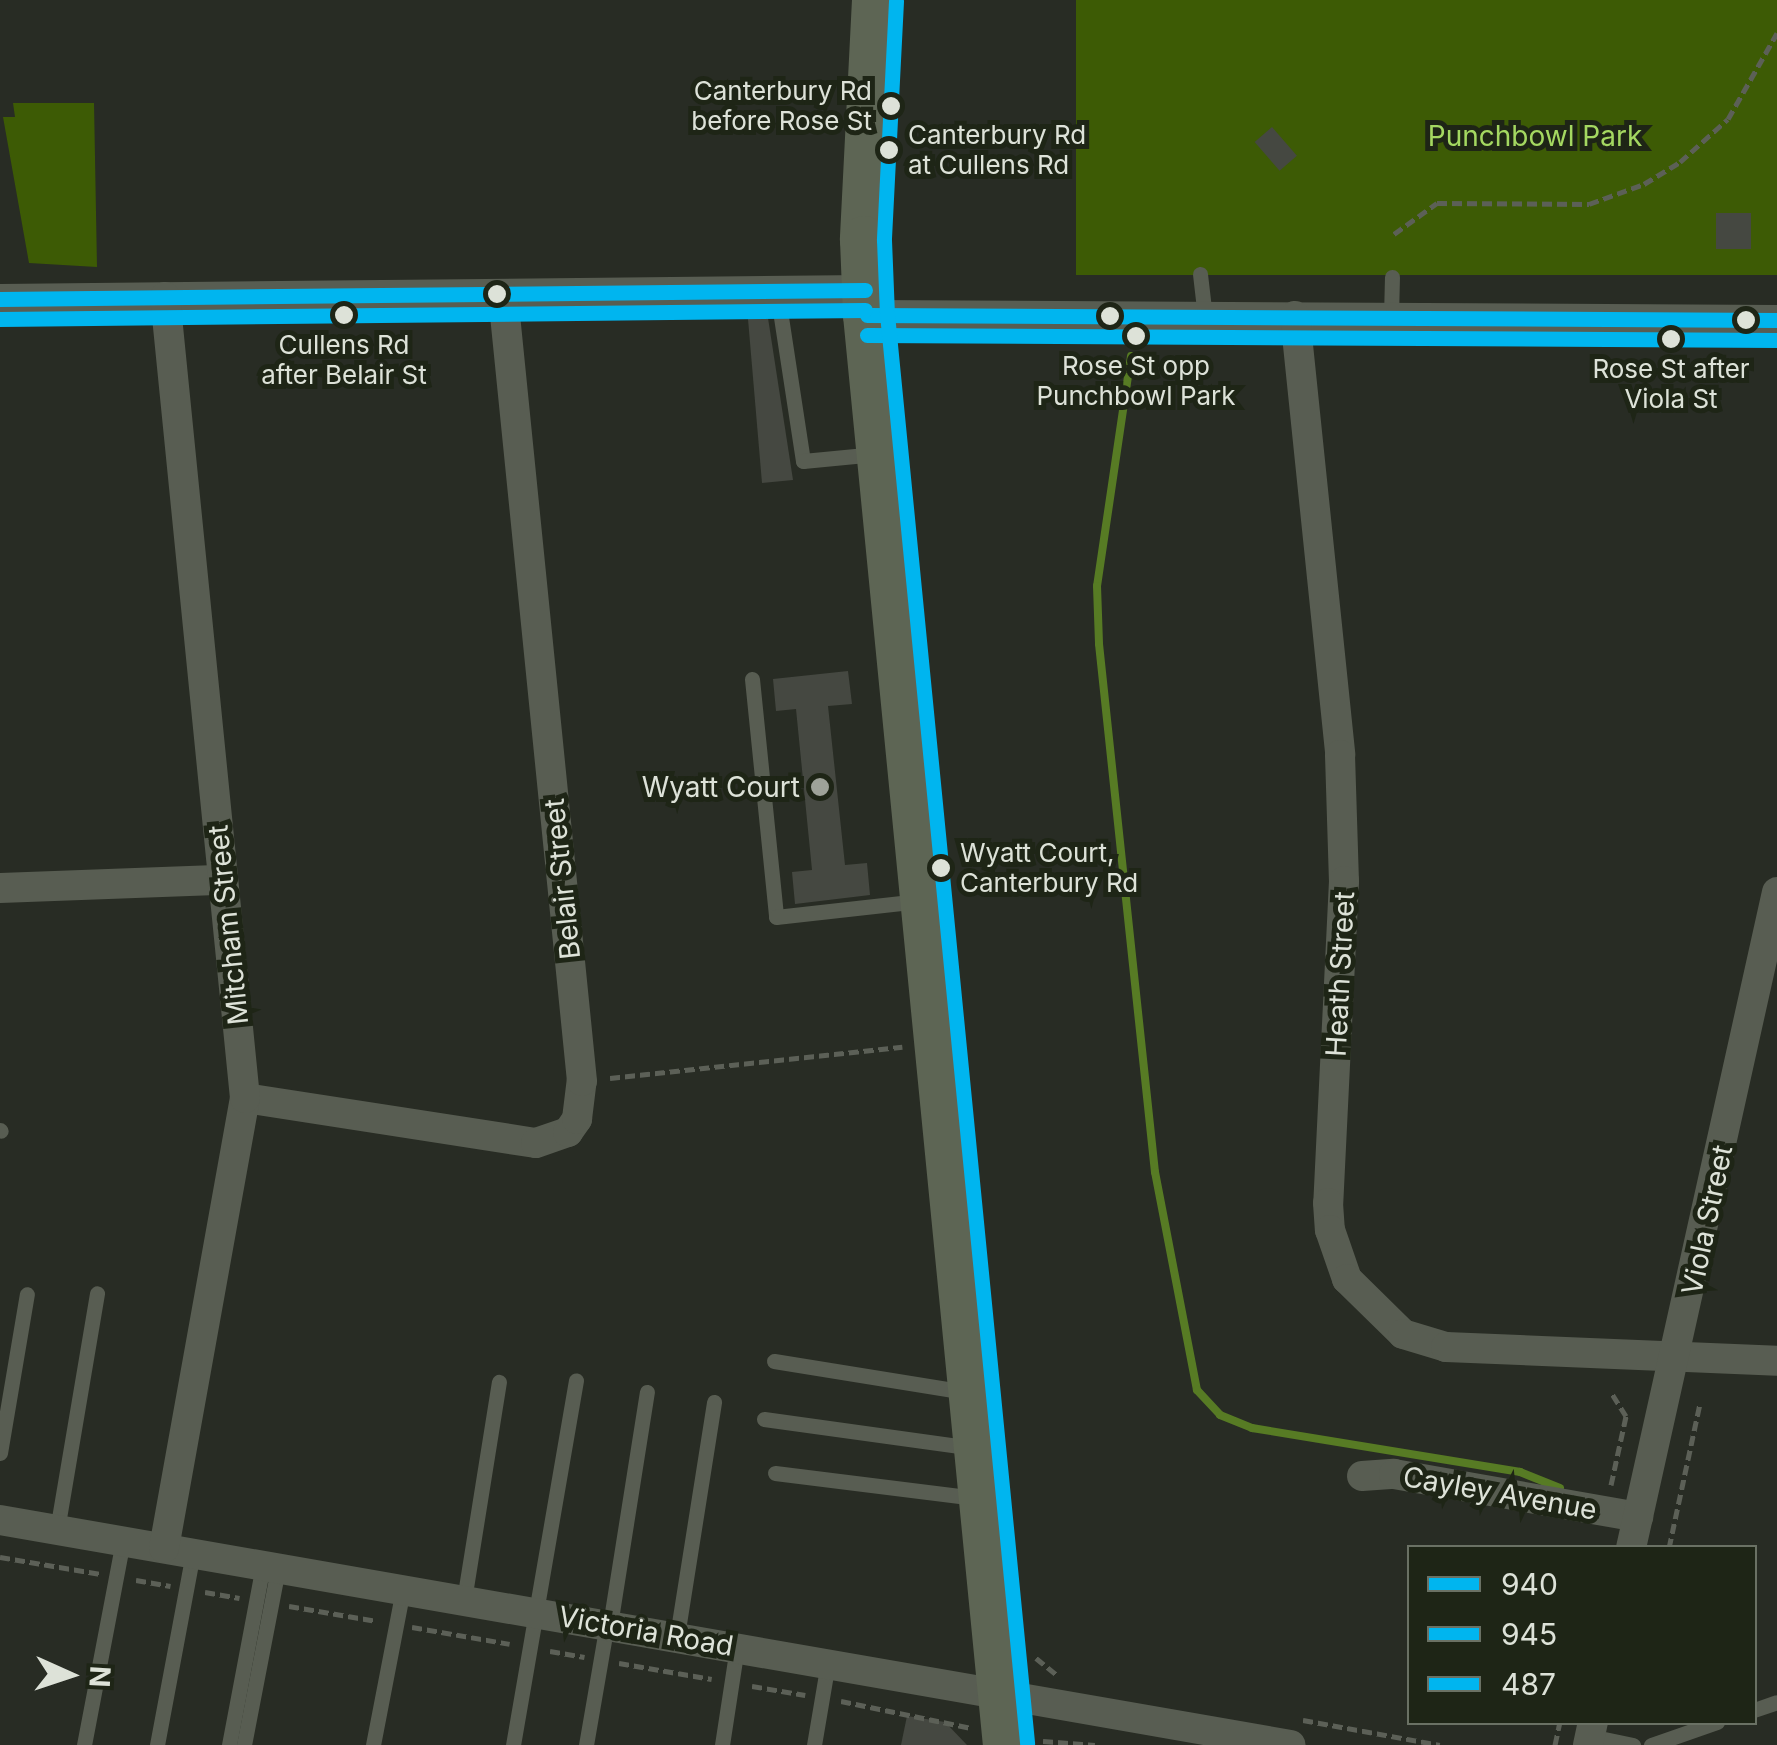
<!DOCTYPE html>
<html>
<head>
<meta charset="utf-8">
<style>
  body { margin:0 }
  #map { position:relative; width:1777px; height:1745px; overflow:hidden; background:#282c24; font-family:Inter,sans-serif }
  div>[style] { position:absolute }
  .green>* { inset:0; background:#3d5b05; transform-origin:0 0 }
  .stream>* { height:8px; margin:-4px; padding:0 4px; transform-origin:4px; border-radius:4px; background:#577b24 }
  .building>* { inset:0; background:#454841; transform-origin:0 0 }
  .path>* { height:5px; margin-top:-2.5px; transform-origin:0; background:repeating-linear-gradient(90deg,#5c6057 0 10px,transparent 0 15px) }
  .service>* { height:15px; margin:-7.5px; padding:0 7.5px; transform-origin:7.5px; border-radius:7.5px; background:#585d52 }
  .minor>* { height:30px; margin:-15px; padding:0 15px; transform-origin:15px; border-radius:15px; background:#585d52 }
  .trunk>* { height:48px; margin:-24px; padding:0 24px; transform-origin:24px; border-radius:24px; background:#5d6554 }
  .bus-1>* { height:15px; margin:-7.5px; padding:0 7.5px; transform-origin:7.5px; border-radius:7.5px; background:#00b5ef }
  .bus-2>* { height:15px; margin:-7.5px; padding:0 7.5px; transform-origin:7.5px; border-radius:7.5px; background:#00b5ef }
  .bus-3>* { height:15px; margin:-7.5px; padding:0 7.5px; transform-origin:7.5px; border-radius:7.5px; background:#00b5ef }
  .dots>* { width:28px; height:28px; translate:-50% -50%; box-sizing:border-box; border:5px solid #1e2516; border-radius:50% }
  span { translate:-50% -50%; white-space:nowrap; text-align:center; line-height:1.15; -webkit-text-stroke:10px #1e2516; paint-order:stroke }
  .bus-label { font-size:26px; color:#dde2d8 }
  .right { translate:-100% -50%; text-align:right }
  .left { translate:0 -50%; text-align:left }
  .park-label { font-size:28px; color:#a4d861 }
  .poi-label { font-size:28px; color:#dde2d8 }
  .street-label { font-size:28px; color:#dde2d8 }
  .legend { position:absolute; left:1407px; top:1545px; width:350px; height:180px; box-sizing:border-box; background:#1e2516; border:2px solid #6a7164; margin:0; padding:12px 18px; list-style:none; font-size:30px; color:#dde2d8 }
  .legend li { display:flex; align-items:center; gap:20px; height:50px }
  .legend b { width:50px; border:2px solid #6a7164 }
  .north { position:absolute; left:20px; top:1625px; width:100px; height:100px; -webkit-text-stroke:8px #1e2516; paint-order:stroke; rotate:93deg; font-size:28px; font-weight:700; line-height:40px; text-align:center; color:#dde2d8 }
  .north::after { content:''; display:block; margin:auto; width:35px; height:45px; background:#dde2d8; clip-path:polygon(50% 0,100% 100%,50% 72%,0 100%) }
</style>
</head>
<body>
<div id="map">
  <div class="green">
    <i style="left:1076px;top:0;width:701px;height:275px"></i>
    <i style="clip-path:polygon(13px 103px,94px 103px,97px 267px,29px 263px,3px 117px,15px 117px)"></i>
  </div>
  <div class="stream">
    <i style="left:1131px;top:356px;width:232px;rotate:98.4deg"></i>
    <i style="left:1097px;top:586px;width:58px;rotate:88deg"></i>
    <i style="left:1099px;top:644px;width:531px;rotate:83.95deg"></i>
    <i style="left:1155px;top:1172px;width:222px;rotate:79.1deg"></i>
    <i style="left:1197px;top:1390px;width:34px;rotate:47deg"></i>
    <i style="left:1220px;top:1415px;width:35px;rotate:22deg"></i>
    <i style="left:1252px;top:1428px;width:272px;rotate:9.3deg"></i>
    <i style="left:1520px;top:1472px;width:43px;rotate:21.8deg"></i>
  </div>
  <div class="building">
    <i style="left:1272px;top:127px;width:38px;height:23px;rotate:49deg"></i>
    <i style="left:1716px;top:213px;width:35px;height:36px"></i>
    <i style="clip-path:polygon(768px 318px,793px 480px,762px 483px,748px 319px)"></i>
    <i style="clip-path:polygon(848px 671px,852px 704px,828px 706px,845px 865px,867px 863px,870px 895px,795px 904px,792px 872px,812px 870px,796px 709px,776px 711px,773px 679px)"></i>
    <i style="clip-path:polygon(907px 1716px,945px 1722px,967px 1745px,901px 1745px)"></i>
  </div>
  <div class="path">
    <i style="left:1394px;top:234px;width:53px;rotate:-35.8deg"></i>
    <i style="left:1437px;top:203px;width:152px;rotate:0.4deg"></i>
    <i style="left:1589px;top:204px;width:59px;rotate:-20deg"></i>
    <i style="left:1644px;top:184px;width:42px;rotate:-31.4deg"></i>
    <i style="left:1680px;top:162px;width:64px;rotate:-41.9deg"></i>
    <i style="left:1728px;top:119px;width:99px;rotate:-60.3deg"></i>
    <i style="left:610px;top:1078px;width:294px;rotate:-6.1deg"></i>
    <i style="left:1611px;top:1485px;width:71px;rotate:-77.7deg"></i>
    <i style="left:1626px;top:1416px;width:26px;rotate:-122deg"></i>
    <i style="left:1669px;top:1548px;width:147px;rotate:-77.9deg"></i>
    <i style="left:0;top:1557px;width:102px;rotate:9.6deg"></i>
    <i style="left:136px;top:1580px;width:35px;rotate:10deg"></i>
    <i style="left:205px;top:1592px;width:35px;rotate:10deg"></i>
    <i style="left:289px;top:1606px;width:89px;rotate:9.7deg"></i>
    <i style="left:412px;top:1627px;width:99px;rotate:9.8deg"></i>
    <i style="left:550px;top:1651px;width:35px;rotate:10deg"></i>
    <i style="left:1036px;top:1658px;width:26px;rotate:39deg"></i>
    <i style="left:619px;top:1663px;width:94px;rotate:9.8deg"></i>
    <i style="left:752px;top:1686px;width:54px;rotate:9.6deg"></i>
    <i style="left:841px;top:1701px;width:133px;rotate:11.7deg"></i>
    <i style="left:1303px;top:1720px;width:139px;rotate:10.3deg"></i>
    <i style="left:1043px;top:1741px;width:52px;rotate:4.4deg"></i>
    <i style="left:1555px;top:1745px;width:24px;rotate:-78deg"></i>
  </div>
  <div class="service">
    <i style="left:1200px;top:274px;width:43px;rotate:83.4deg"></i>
    <i style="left:777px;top:291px;width:172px;rotate:81.3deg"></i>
    <i style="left:803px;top:461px;width:73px;rotate:-5.5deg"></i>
    <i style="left:1391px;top:317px;width:40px;rotate:-88.6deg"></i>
    <i style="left:752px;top:679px;width:239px;rotate:84.2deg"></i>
    <i style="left:776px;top:917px;width:144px;rotate:-6.4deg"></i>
    <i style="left:0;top:1130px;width:1px;rotate:45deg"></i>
    <i style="left:774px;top:1361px;width:194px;rotate:9.2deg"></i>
    <i style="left:764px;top:1419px;width:210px;rotate:7.9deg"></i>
    <i style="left:0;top:1453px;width:161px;rotate:-80.4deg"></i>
    <i style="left:775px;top:1473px;width:204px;rotate:7.1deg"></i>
    <i style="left:57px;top:1530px;width:240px;rotate:-80.4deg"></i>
    <i style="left:464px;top:1600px;width:221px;rotate:-80.9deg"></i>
    <i style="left:610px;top:1625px;width:236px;rotate:-81deg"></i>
    <i style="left:677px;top:1636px;width:237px;rotate:-81deg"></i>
    <i style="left:1754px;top:1710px;width:24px;rotate:-19deg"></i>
    <i style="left:1590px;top:1736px;width:44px;rotate:11.8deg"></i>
    <i style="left:84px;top:1745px;width:208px;rotate:-79.2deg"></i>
    <i style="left:157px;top:1745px;width:195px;rotate:-79.4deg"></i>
    <i style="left:229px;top:1745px;width:183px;rotate:-79.3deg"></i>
    <i style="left:244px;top:1745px;width:180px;rotate:-79.1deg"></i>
    <i style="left:373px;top:1745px;width:159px;rotate:-79.1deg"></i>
    <i style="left:513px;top:1745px;width:370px;rotate:-80.2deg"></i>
    <i style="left:586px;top:1745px;width:123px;rotate:-80.2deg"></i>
    <i style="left:722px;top:1745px;width:99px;rotate:-81.3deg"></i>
    <i style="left:814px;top:1745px;width:84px;rotate:-80.4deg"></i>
    <i style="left:1651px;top:1745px;width:70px;rotate:-19.2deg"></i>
  </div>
  <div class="minor">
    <i style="left:0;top:299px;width:865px;rotate:-0.6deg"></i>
    <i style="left:867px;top:315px;width:910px;rotate:0.31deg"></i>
    <i style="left:1295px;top:316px;width:441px;rotate:84.1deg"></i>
    <i style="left:1340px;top:755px;width:126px;rotate:88.2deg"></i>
    <i style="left:1344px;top:881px;width:322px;rotate:92.8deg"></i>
    <i style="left:1328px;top:1203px;width:27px;rotate:86deg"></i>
    <i style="left:1330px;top:1230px;width:52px;rotate:70.9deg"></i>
    <i style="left:1347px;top:1279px;width:78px;rotate:44.5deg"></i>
    <i style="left:1403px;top:1334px;width:45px;rotate:16.8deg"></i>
    <i style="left:1446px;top:1347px;width:331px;rotate:2.4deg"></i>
    <i style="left:0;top:888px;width:223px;rotate:-2.1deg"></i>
    <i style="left:245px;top:1098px;width:294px;rotate:8.8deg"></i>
    <i style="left:536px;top:1143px;width:34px;rotate:-19deg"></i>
    <i style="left:568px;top:1132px;width:16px;rotate:-55deg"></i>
    <i style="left:577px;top:1119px;width:38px;rotate:-83deg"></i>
    <i style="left:582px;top:1081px;width:790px;rotate:-95.74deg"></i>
    <i style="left:1362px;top:1476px;width:32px;rotate:-4deg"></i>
    <i style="left:1394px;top:1474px;width:248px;rotate:10deg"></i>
    <i style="left:0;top:1520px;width:1310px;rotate:9.89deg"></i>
    <i style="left:164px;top:1548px;width:457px;rotate:-79.8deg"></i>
    <i style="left:245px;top:1098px;width:805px;rotate:-95.7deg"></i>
    <i style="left:1631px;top:1548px;width:672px;rotate:-77.45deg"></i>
    <i style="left:1588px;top:1745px;width:24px;rotate:-78deg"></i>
  </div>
  <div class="trunk">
    <i style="left:876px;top:0;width:240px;rotate:92.9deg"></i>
    <i style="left:864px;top:240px;width:75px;rotate:87.7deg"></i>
    <i style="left:867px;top:315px;width:1437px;rotate:84.41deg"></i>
  </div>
  <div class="bus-1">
    <i style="left:0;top:299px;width:865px;rotate:-0.6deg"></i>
    <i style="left:867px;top:315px;width:910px;rotate:0.31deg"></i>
  </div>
  <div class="bus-2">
    <i style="left:0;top:319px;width:865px;rotate:-0.6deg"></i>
    <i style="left:867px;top:335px;width:910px;rotate:0.31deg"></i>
  </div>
  <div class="bus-3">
    <i style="left:896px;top:1px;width:239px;rotate:92.9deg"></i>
    <i style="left:884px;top:240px;width:74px;rotate:87.7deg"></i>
    <i style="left:887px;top:314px;width:1436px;rotate:84.4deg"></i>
  </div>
  <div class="dots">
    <i style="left:891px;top:106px;background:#dde2d8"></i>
    <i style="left:889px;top:150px;background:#dde2d8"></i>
    <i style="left:497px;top:294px;background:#dde2d8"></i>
    <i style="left:344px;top:315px;background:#dde2d8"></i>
    <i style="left:1110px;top:316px;background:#dde2d8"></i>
    <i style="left:1746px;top:320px;background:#dde2d8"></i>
    <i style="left:1136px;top:336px;background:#dde2d8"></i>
    <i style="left:1671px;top:339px;background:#dde2d8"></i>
    <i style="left:820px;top:787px;background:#9ea299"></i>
    <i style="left:941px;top:868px;background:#dde2d8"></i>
  </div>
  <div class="bus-label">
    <span class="right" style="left:872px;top:106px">Canterbury Rd<br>before Rose St</span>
    <span class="left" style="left:908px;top:150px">Canterbury Rd<br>at Cullens Rd</span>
    <span style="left:344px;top:360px">Cullens Rd<br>after Belair St</span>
    <span style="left:1136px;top:381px">Rose St opp<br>Punchbowl Park</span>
    <span style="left:1671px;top:384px">Rose St after<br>Viola St</span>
    <span class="left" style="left:960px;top:868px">Wyatt Court,<br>Canterbury Rd</span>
  </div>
  <div class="park-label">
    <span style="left:1535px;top:136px">Punchbowl Park</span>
  </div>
  <div class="poi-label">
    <span class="right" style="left:800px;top:787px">Wyatt Court</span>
  </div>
  <div class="street-label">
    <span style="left:562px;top:879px;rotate:-96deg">Belair Street</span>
    <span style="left:228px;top:925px;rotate:-96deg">Mitcham Street</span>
    <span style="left:1340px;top:974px;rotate:-87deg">Heath Street</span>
    <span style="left:1707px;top:1220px;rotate:-78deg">Viola Street</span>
    <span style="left:1500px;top:1493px;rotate:10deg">Cayley Avenue</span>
    <span style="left:646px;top:1631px;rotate:10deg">Victoria Road</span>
  </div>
  <ul class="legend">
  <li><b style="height:12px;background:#00b5ef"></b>940</li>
  <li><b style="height:12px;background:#00b5ef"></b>945</li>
  <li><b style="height:12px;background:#00b5ef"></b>487</li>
  </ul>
  <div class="north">N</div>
</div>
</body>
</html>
